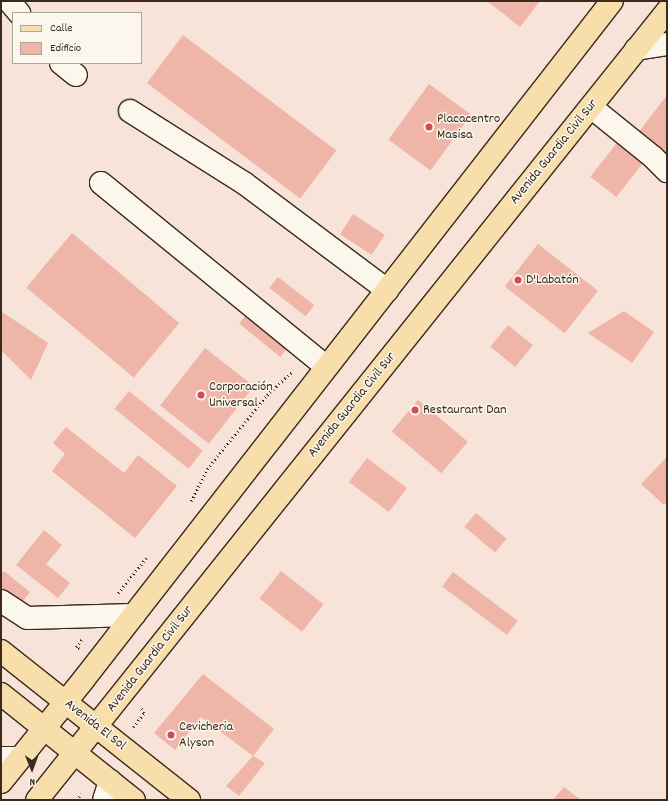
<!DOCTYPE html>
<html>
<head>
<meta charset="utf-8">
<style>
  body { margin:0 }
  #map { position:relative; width:668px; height:801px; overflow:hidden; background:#f7e3d8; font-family:Dekko,sans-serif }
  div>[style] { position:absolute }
  .building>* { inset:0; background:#efb5a9; transform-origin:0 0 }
  .path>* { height:2.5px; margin-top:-1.25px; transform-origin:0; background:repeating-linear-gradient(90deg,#3b2a1e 0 1px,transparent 0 4px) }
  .roads { filter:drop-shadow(1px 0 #3b2a1e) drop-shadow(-1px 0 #3b2a1e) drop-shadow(0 1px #3b2a1e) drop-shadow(0 -1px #3b2a1e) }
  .minor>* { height:22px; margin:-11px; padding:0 11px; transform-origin:11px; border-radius:11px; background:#fbf7ec }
  .major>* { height:22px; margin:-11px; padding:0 11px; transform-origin:11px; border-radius:11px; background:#f8deab }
  .dots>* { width:11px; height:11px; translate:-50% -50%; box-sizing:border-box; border:2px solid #fbf7ec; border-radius:50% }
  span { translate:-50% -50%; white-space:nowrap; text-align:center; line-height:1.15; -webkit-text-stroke:3px #fbf7ec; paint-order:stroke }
  .poi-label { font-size:14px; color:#3b2a1e }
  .left { translate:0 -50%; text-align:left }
  .street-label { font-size:14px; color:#3b2a1e }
  .frame { position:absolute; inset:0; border:2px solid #3b2a1e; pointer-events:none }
  .legend { position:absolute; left:12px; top:12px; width:130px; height:52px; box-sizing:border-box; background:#fbf7ec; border:1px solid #aea59a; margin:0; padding:5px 7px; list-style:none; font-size:12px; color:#3b2a1e }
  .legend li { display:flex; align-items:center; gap:8px; height:20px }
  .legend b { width:20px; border:1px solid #aea59a }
  .north { position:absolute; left:12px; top:749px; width:40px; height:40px; -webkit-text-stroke:3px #fbf7ec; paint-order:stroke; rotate:179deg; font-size:11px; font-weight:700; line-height:16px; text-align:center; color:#3b2a1e }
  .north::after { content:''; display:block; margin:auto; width:14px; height:18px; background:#3b2a1e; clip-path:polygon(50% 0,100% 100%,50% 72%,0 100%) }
</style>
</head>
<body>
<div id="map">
  <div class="building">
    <i style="clip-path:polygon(487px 1px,540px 1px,520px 27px)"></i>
    <i style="left:183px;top:35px;width:192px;height:60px;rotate:37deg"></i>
    <i style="left:429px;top:84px;width:52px;height:69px;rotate:36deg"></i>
    <i style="clip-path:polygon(667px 95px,667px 155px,638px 133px)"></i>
    <i style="left:623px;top:135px;width:33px;height:53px;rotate:38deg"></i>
    <i style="left:353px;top:214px;width:38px;height:24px;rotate:33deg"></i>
    <i style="left:72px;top:233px;width:140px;height:71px;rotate:40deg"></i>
    <i style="left:538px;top:244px;width:76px;height:54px;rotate:38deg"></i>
    <i style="left:278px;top:277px;width:46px;height:14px;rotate:38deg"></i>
    <i style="clip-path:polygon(1px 311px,48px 343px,31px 380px,1px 350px)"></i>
    <i style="clip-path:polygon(624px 311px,654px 332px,632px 363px,588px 333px)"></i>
    <i style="left:246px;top:315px;width:53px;height:11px;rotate:39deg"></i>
    <i style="left:508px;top:325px;width:32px;height:28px;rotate:39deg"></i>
    <i style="left:205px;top:348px;width:62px;height:73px;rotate:38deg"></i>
    <i style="left:129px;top:391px;width:95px;height:23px;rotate:39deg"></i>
    <i style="left:418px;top:400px;width:65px;height:41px;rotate:40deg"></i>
    <i style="clip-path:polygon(66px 427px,124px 473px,138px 455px,177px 486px,135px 538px,52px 471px,65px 454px,53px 443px)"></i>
    <i style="clip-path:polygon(667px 457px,667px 502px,664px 505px,641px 484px)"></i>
    <i style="left:367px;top:458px;width:50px;height:30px;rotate:37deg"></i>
    <i style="left:476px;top:513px;width:40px;height:18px;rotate:40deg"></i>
    <i style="clip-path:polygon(44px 530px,62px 545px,46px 564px,70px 583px,58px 598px,16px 565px)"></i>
    <i style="clip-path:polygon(4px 571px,30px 592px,20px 605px,1px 590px,1px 575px)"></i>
    <i style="left:281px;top:571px;width:54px;height:35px;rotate:38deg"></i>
    <i style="left:453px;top:572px;width:81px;height:18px;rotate:37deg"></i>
    <i style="clip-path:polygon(203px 674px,274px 729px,253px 756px,201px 717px,175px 750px,154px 733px)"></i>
    <i style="clip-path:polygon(253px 756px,265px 763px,239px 796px,226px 786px)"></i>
    <i style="clip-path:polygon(564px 787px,581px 800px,553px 800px)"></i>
  </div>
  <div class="path">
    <i style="left:191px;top:501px;width:36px;rotate:-63deg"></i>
    <i style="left:207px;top:469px;width:95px;rotate:-51deg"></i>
    <i style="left:267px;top:395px;width:33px;rotate:-43deg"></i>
    <i style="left:118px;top:593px;width:45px;rotate:-51.3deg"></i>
    <i style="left:79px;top:649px;width:4px;rotate:-146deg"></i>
    <i style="left:76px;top:647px;width:10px;rotate:-53deg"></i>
    <i style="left:133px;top:727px;width:18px;rotate:-52deg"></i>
    <i style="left:144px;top:713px;width:7px;rotate:-124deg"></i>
    <i style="left:76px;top:800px;width:8px;rotate:-50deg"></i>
  </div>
  <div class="roads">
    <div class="minor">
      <i style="left:9px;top:1px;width:16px;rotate:50deg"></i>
      <i style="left:636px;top:49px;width:31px;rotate:-9deg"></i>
      <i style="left:61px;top:63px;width:19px;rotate:39deg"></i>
      <i style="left:591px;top:107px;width:80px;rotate:38.9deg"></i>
      <i style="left:653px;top:157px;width:20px;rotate:45deg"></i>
      <i style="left:130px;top:111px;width:135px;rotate:32.3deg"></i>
      <i style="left:244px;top:183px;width:179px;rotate:36.8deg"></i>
      <i style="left:101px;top:183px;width:291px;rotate:39.2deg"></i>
      <i style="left:1px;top:601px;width:31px;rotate:33deg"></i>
      <i style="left:27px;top:618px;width:107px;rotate:-1.6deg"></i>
      <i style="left:1px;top:758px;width:19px"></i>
      <i style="left:104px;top:800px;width:20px;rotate:-72deg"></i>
    </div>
    <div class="major">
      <i style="left:1px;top:651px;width:240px;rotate:38.4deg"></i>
      <i style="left:1px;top:694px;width:170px;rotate:38.6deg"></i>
      <i style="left:1px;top:782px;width:132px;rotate:-51.1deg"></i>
      <i style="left:84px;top:679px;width:859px;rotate:-52.09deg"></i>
      <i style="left:37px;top:800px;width:1010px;rotate:-51.39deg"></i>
    </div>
  </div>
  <div class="dots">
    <i style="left:429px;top:127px;background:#d1495b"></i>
    <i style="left:518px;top:280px;background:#d1495b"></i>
    <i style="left:201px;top:395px;background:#d1495b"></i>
    <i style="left:415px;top:410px;background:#d1495b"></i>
    <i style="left:171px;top:735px;background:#d1495b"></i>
  </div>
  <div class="poi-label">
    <span class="left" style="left:437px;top:127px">Placacentro<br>Masisa</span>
    <span class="left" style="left:526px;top:280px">D'Labatón</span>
    <span class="left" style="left:209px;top:395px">Corporación<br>Universal</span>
    <span class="left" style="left:423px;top:410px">Restaurant Dan</span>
    <span class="left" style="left:179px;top:735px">Cevicheria<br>Alyson</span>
  </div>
  <div class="street-label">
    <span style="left:554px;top:152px;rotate:-51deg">Avenida Guardia Civil Sur</span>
    <span style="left:352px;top:405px;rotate:-51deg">Avenida Guardia Civil Sur</span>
    <span style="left:150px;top:659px;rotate:-52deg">Avenida Guardia Civil Sur</span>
    <span style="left:95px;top:725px;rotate:38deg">Avenida El Sol</span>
  </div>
  <div class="frame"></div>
  <ul class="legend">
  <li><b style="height:5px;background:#f8deab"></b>Calle</li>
  <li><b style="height:11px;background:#efb5a9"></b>Edificio</li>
  </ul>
  <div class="north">N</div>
</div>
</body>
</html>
